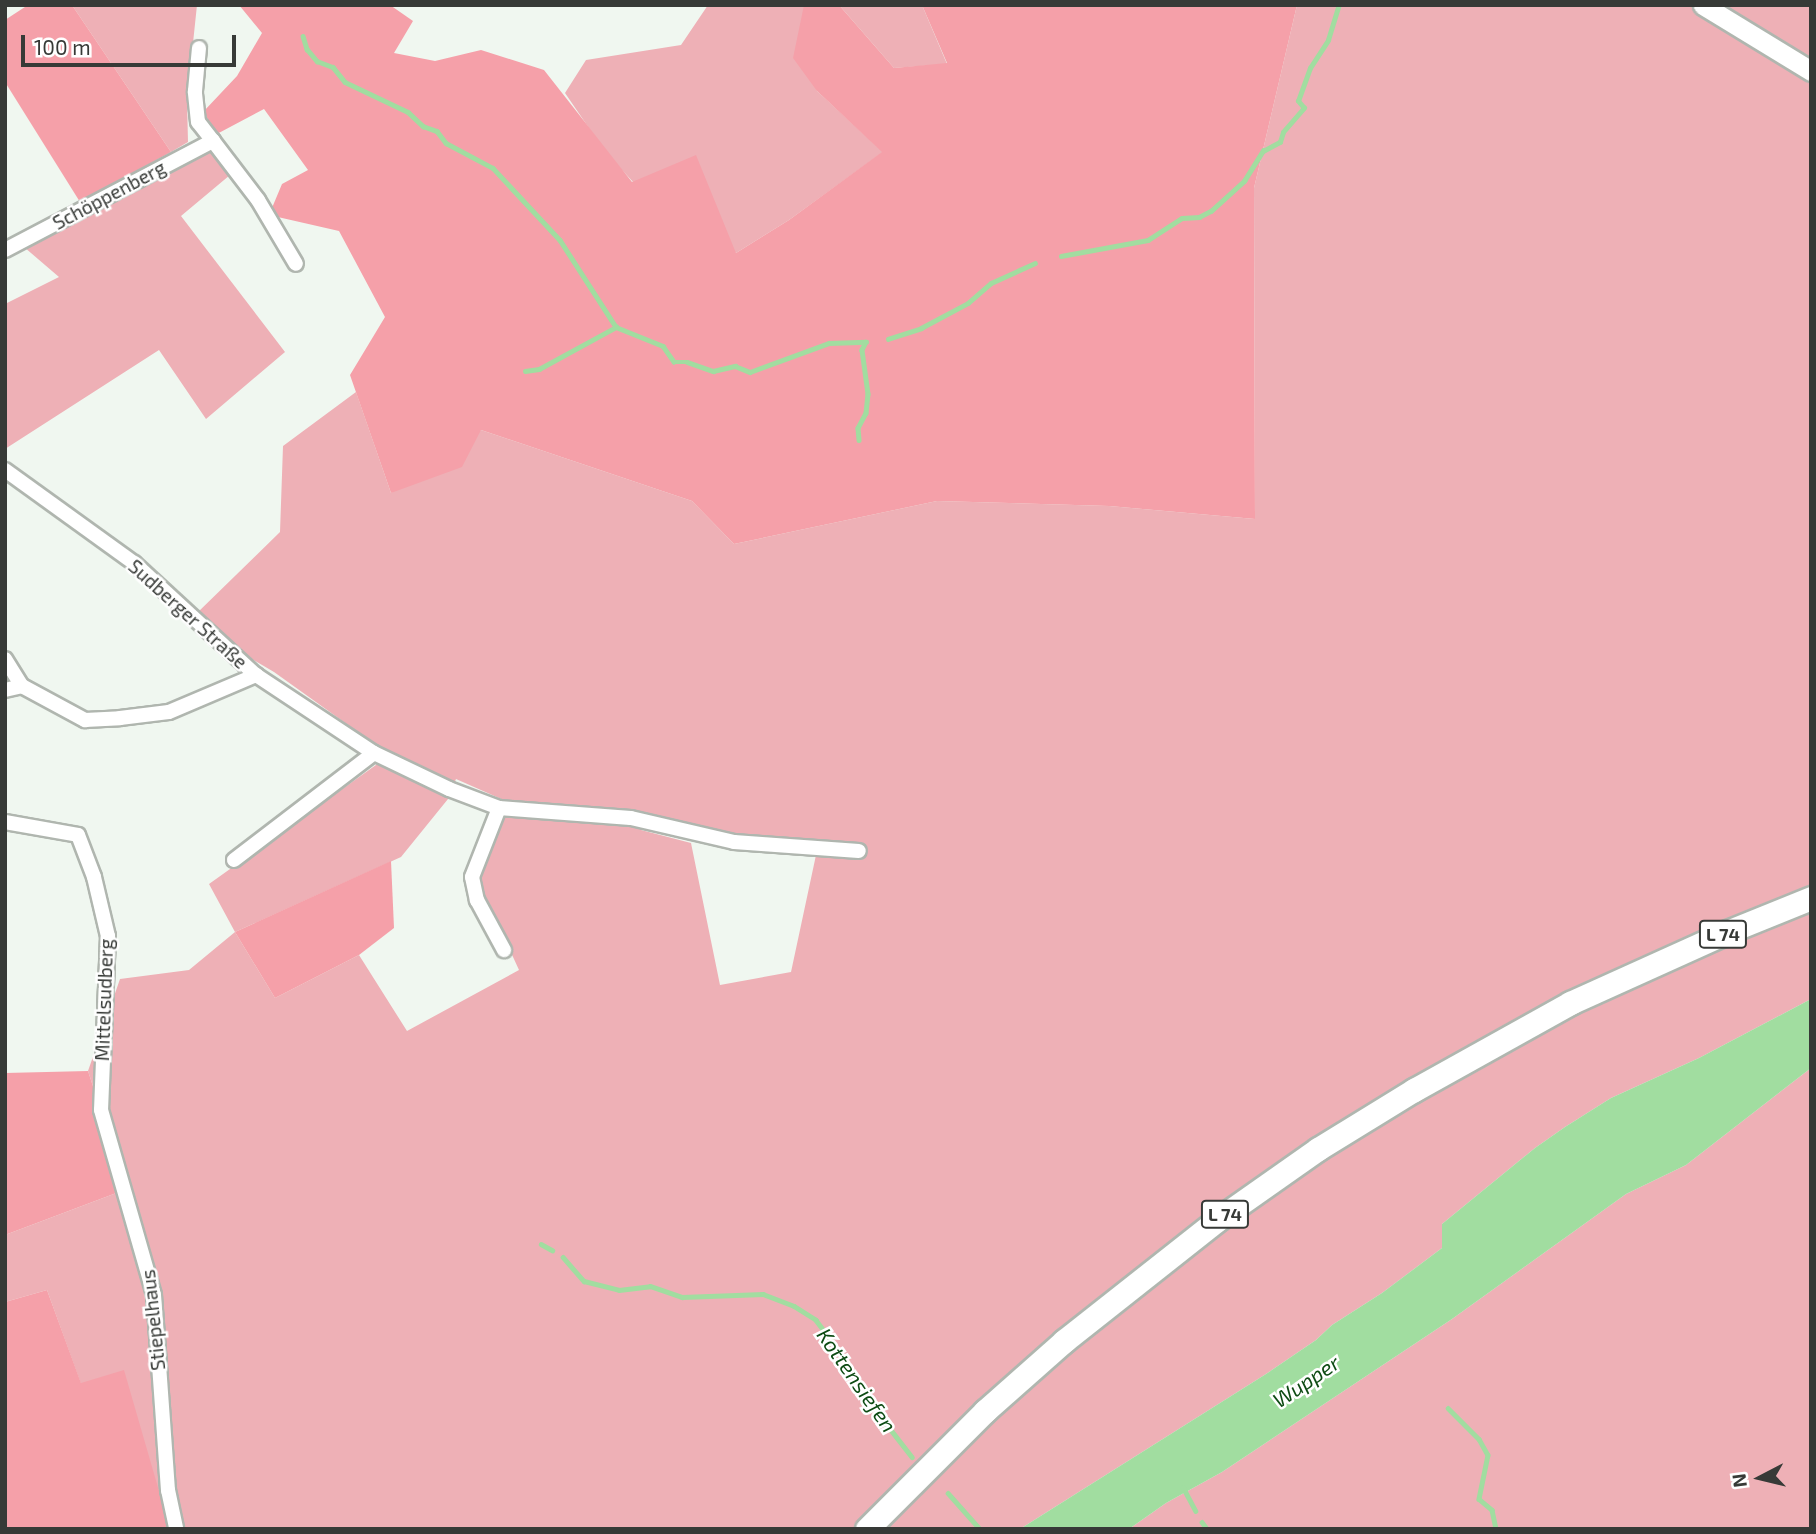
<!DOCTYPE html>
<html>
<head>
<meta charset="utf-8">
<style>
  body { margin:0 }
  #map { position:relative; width:1816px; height:1534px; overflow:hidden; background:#f0f7f0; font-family:"Exo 2",sans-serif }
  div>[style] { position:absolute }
  .green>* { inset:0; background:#eeb0b6 }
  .forest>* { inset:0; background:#f5a0a9 }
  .water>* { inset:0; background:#a1dda0 }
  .stream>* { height:4.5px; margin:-2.25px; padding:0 2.25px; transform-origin:2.25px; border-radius:2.25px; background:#a1dda0 }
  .roads { filter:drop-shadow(2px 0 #b0b6af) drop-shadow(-2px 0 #b0b6af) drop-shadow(0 2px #b0b6af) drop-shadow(0 -2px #b0b6af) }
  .minor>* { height:14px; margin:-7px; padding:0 7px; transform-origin:7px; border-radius:7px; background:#fff }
  .secondary>* { height:19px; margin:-9.5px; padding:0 9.5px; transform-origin:9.5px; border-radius:9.5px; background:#fff }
  .primary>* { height:23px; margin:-11.5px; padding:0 11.5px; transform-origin:11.5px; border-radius:11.5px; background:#fff }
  span { translate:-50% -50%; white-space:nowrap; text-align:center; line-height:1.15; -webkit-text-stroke:5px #fff; paint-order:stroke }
  .shield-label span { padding:2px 5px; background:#fff; border:2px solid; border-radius:5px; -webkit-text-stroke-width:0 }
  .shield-label { font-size:18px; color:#373a37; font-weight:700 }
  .street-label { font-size:19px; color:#373a37 }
  .water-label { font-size:21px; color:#0d4b13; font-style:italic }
  .frame { position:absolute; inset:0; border:7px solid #373a37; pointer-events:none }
  .north { position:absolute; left:1725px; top:1443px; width:70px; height:70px; -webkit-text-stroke:5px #fff; paint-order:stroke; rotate:263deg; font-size:19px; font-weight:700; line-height:28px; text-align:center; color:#373a37 }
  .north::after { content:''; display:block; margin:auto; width:24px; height:32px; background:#373a37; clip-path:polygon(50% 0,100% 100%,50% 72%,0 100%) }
  .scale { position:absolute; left:21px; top:35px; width:215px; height:32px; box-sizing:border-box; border:4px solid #373a37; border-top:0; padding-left:9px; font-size:21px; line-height:24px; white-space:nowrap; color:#373a37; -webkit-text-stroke:5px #fff; paint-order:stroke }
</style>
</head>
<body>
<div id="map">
  <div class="green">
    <i style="clip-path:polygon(72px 5px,197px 5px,187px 100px,188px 142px,171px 152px)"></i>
    <i style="clip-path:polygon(708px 5px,804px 5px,817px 91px,883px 152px,789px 220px,736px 253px,633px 182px,604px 150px,565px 93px,586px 60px,681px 45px)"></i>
    <i style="clip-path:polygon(839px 5px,922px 5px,947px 64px,894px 68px)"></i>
    <i style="clip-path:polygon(evenodd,1297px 5px,1811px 5px,1811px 999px,1699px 1058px,1611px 1098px,1565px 1127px,1535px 1148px,1442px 1224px,1442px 1248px,1382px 1293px,1332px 1325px,1316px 1340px,1266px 1374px,1020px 1529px,170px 1529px,81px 1384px,47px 1290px,5px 1302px,5px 1235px,127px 1189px,88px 1071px,120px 979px,189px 970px,235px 932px,209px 884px,390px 755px,274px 672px,240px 652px,196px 614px,280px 532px,283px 446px,356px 392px,391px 493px,481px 430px,692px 501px,734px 544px,937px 501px,1109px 506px,1255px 519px,1254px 188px,1297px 5px,456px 779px,508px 802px,478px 881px,519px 970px,407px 1031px,359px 955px,275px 998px,235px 932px,401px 857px,448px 799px,456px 779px,1297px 5px,644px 812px,732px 834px,819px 841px,791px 972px,720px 985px,691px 843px,641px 830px,644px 812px)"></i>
    <i style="clip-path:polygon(210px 148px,230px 175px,181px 216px,285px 352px,206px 419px,159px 350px,5px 449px,5px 304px,59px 277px,24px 247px)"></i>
    <i style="clip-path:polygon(1811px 1068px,1811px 1529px,1129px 1529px,1166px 1503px,1222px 1472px,1452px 1319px,1626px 1194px,1686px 1165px)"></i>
  </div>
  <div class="forest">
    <i style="clip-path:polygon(28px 5px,72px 5px,171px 152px,80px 202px,5px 82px,5px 20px)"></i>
    <i style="clip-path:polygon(239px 5px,390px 5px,413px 21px,394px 53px,435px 61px,481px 50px,544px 70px,632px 182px,696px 155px,736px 253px,789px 220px,882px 152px,817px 91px,793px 58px,804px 5px,839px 5px,894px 68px,947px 63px,922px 5px,1297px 5px,1254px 188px,1255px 519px,1109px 506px,937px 501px,734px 544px,692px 501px,481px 430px,462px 467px,391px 493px,350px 375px,385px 317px,339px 231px,269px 215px,282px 184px,308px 170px,264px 109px,215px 135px,204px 111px,237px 76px,262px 33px)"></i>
    <i style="clip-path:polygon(391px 861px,394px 928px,359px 955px,275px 998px,235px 932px)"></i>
    <i style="clip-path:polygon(88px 1071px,127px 1189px,5px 1235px,5px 1073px)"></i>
    <i style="clip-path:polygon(47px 1290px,81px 1383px,124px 1370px,170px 1529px,5px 1529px,5px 1302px)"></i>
  </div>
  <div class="water">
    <i style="clip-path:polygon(1811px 999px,1811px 1068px,1686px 1165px,1626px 1194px,1452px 1319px,1222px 1472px,1166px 1503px,1129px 1529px,1020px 1529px,1266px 1374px,1316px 1340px,1332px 1325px,1382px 1293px,1442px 1248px,1442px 1224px,1535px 1148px,1565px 1127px,1611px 1098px,1699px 1058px)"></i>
  </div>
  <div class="stream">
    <i style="left:303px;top:36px;width:14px;rotate:73deg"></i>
    <i style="left:307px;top:49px;width:16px;rotate:50deg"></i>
    <i style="left:317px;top:61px;width:17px;rotate:21deg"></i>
    <i style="left:333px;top:67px;width:19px;rotate:51deg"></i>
    <i style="left:345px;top:82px;width:70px;rotate:25.5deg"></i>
    <i style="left:408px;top:112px;width:21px;rotate:43deg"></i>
    <i style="left:423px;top:126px;width:15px;rotate:20deg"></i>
    <i style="left:437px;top:131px;width:15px;rotate:53deg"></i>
    <i style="left:446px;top:143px;width:53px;rotate:28deg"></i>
    <i style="left:493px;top:168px;width:98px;rotate:47.1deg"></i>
    <i style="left:560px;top:240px;width:103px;rotate:57.2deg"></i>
    <i style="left:1061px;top:256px;width:88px;rotate:-10.4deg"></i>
    <i style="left:1148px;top:240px;width:40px;rotate:-32.9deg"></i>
    <i style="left:1182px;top:218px;width:17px;rotate:-3deg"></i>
    <i style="left:1199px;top:217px;width:13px;rotate:-27deg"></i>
    <i style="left:1211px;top:211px;width:45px;rotate:-42.3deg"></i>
    <i style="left:1244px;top:181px;width:36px;rotate:-58deg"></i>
    <i style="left:1263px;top:151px;width:19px;rotate:-28deg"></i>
    <i style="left:1280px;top:142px;width:10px;rotate:-73deg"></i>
    <i style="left:1283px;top:132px;width:32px;rotate:-49deg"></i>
    <i style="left:1304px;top:108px;width:9px;rotate:-131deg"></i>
    <i style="left:1298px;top:101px;width:35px;rotate:-70deg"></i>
    <i style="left:1310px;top:68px;width:33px;rotate:-57deg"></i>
    <i style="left:1328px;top:40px;width:37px;rotate:-73deg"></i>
    <i style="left:888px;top:339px;width:35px;rotate:-18deg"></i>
    <i style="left:921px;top:328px;width:53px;rotate:-28deg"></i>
    <i style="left:968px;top:303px;width:30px;rotate:-41deg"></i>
    <i style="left:991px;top:283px;width:48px;rotate:-24.4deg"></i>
    <i style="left:525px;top:371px;width:14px;rotate:-8deg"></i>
    <i style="left:539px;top:369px;width:88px;rotate:-28.6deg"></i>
    <i style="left:616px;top:327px;width:51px;rotate:22deg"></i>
    <i style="left:663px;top:346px;width:19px;rotate:55deg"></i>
    <i style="left:674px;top:362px;width:13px"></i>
    <i style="left:687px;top:362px;width:28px;rotate:19deg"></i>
    <i style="left:713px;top:371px;width:23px;rotate:-13deg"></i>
    <i style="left:735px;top:366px;width:16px;rotate:22deg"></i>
    <i style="left:750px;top:372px;width:84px;rotate:-20.2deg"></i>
    <i style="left:829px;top:343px;width:37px;rotate:-2deg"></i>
    <i style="left:866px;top:342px;width:9px;rotate:117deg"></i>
    <i style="left:862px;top:350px;width:44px;rotate:82.2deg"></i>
    <i style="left:868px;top:394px;width:19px;rotate:96deg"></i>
    <i style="left:866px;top:413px;width:17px;rotate:118deg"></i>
    <i style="left:858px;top:428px;width:12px;rotate:85deg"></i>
    <i style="left:541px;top:1244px;width:13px;rotate:29deg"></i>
    <i style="left:563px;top:1257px;width:32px;rotate:49deg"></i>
    <i style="left:584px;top:1281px;width:36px;rotate:14deg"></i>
    <i style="left:619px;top:1290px;width:31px;rotate:-7deg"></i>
    <i style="left:650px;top:1286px;width:34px;rotate:19deg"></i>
    <i style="left:682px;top:1297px;width:81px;rotate:-2.1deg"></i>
    <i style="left:763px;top:1294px;width:33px;rotate:21deg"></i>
    <i style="left:794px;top:1306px;width:26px;rotate:32deg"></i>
    <i style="left:816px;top:1320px;width:21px;rotate:53deg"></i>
    <i style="left:829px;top:1337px;width:84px;rotate:57.6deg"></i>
    <i style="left:874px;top:1408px;width:62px;rotate:52.2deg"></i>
    <i style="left:1448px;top:1408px;width:44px;rotate:45deg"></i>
    <i style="left:1479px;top:1439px;width:18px;rotate:61deg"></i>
    <i style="left:1488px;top:1455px;width:45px;rotate:101.6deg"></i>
    <i style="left:1479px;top:1499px;width:17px;rotate:40deg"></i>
    <i style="left:1492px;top:1510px;width:19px;rotate:78deg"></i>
    <i style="left:1183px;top:1487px;width:27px;rotate:62deg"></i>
    <i style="left:948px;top:1493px;width:48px;rotate:48.4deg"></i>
    <i style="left:1202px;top:1522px;width:9px;rotate:54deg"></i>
  </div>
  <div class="roads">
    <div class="minor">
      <i style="left:213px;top:141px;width:74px;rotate:52.7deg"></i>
      <i style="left:258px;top:200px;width:74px;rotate:59.3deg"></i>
      <i style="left:5px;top:250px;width:235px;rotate:-27.7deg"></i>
      <i style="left:213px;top:141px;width:24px;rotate:-128deg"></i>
      <i style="left:198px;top:122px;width:31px;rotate:-96deg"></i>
      <i style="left:195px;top:91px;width:43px;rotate:-84.7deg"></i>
      <i style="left:5px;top:470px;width:159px;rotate:35.8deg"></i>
      <i style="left:134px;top:563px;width:166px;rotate:42.6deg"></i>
      <i style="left:256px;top:675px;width:141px;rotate:33.5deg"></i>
      <i style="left:374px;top:753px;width:83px;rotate:25.6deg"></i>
      <i style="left:449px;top:789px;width:53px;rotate:20.8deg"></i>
      <i style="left:499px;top:808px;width:132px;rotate:4.3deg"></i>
      <i style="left:631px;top:818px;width:106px;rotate:13.1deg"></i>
      <i style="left:734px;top:842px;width:125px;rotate:4.1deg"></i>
      <i style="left:5px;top:659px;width:32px;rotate:58deg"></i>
      <i style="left:5px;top:690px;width:17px;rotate:-13deg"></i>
      <i style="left:22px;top:686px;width:72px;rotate:28.4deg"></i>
      <i style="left:85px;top:720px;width:35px;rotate:-3deg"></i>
      <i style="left:120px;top:718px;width:49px;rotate:-7deg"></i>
      <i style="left:169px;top:712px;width:95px;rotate:-23deg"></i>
      <i style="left:499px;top:808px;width:74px;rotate:111.4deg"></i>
      <i style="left:472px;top:877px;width:24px;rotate:78deg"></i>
      <i style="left:477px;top:900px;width:57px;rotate:61.6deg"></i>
      <i style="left:5px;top:822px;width:74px;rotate:10.1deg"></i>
      <i style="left:78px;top:835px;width:45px;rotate:69.1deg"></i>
      <i style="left:94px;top:877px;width:61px;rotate:76.7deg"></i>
      <i style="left:108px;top:936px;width:174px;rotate:92.3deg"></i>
      <i style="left:101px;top:1110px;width:192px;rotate:74deg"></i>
      <i style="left:154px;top:1295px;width:196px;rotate:85.9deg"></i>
      <i style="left:168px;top:1490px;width:40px;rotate:78deg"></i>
      <i style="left:234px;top:860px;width:176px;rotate:-37.4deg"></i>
    </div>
    <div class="secondary">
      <i style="left:1703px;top:5px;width:127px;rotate:31.4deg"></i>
    </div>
    <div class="primary">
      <i style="left:867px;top:1529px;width:167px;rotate:-45deg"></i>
      <i style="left:985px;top:1411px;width:106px;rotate:-41.5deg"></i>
      <i style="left:1064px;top:1341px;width:195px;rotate:-38.3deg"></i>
      <i style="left:1217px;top:1220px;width:123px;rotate:-35.1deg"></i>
      <i style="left:1318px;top:1149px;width:113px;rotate:-31.6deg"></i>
      <i style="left:1414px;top:1090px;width:179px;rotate:-29.1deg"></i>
      <i style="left:1570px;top:1003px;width:172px;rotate:-24.3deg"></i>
      <i style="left:1727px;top:932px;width:91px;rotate:-22deg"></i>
    </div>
  </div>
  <div class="shield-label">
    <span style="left:1723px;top:934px">L 74</span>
    <span style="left:1225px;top:1214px">L 74</span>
  </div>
  <div class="street-label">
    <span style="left:109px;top:195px;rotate:-28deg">Schöppenberg</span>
    <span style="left:188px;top:614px;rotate:42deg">Sudberger Straße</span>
    <span style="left:104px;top:1000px;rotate:-88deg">Mittelsudberg</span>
    <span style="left:153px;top:1320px;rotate:-96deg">Stiepelhaus</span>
  </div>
  <div class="water-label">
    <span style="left:857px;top:1380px;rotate:55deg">Kottensiefen</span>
    <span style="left:1306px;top:1381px;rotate:-34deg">Wupper</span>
  </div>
  <div class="frame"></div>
  <div class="north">N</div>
  <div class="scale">100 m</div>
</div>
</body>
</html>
